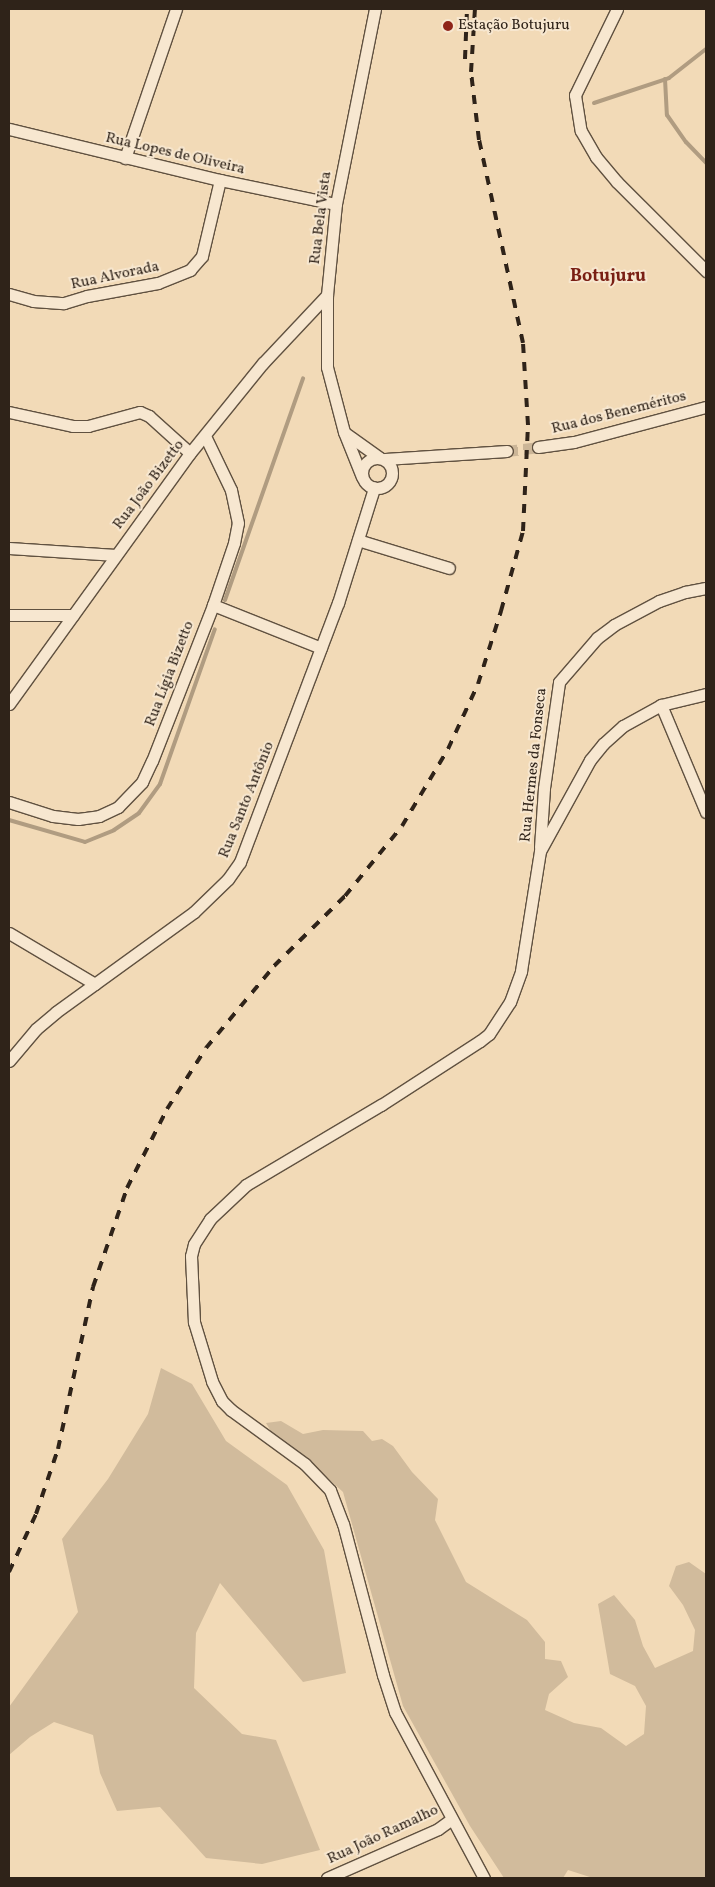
<!DOCTYPE html>
<html>
<head>
<meta charset="utf-8">
<style>
  body { margin:0 }
  #map { position:relative; width:715px; height:1887px; overflow:hidden; background:#f2dab7; font-family:Vollkorn,serif }
  div>[style] { position:absolute }
  .green>* { inset:0; background:#d1bb9c }
  .stream>* { height:4px; margin:-2px; padding:0 2px; transform-origin:2px; border-radius:2px; background:#b09c81 }
  .minor-tunnel>* { height:11px; margin-top:-5.5px; transform-origin:0; background:repeating-linear-gradient(90deg,#cbb597 0 11px,transparent 0 16.5px) }
  .roads { filter:drop-shadow(1px 0 #605140) drop-shadow(-1px 0 #605140) drop-shadow(0 1px #605140) drop-shadow(0 -1px #605140) }
  .minor>* { height:11px; margin:-5.5px; padding:0 5.5px; transform-origin:5.5px; border-radius:5.5px; background:#f7e7d0 }
  .minor>.ring { margin:-5.5px; padding:0; box-sizing:content-box; background:none; border:11px solid #f7e7d0; border-radius:50% }
  .rail>* { height:4px; margin-top:-2px; transform-origin:0; background:repeating-linear-gradient(90deg,#2f2319 0 9px,transparent 0 18px) }
  .dots>* { width:14px; height:14px; translate:-50% -50%; box-sizing:border-box; border:2px solid #f7e7d0; border-radius:50% }
  span { translate:-50% -50%; white-space:nowrap; text-align:center; line-height:1.15; -webkit-text-stroke:4px #f7e7d0; paint-order:stroke }
  .poi-label { font-size:15px; color:#2f2319 }
  .left { translate:0 -50%; text-align:left }
  .street-label { font-size:15px; color:#2f2319 }
  .quarter-label { font-size:18px; color:#7a1f14; font-weight:700 }
  .frame { position:absolute; inset:0; border:10px solid #2f2319; pointer-events:none }
</style>
</head>
<body>
<div id="map">
  <div class="green">
    <i style="clip-path:polygon(161px 1368px,192px 1384px,226px 1441px,287px 1485px,324px 1550px,346px 1673px,303px 1682px,220px 1583px,196px 1633px,194px 1688px,242px 1734px,276px 1740px,320px 1850px,262px 1864px,206px 1858px,160px 1807px,117px 1811px,100px 1773px,93px 1735px,54px 1722px,30px 1737px,9px 1755px,9px 1707px,78px 1612px,62px 1539px,108px 1479px,148px 1414px)"></i>
    <i style="clip-path:polygon(281px 1421px,303px 1434px,323px 1430px,363px 1431px,372px 1441px,382px 1439px,393px 1446px,412px 1472px,438px 1499px,435px 1520px,466px 1582px,527px 1620px,545px 1642px,545px 1659px,561px 1661px,568px 1677px,549px 1694px,545px 1710px,574px 1723px,601px 1728px,626px 1746px,644px 1734px,646px 1706px,635px 1686px,610px 1674px,598px 1604px,614px 1595px,635px 1620px,643px 1646px,655px 1668px,693px 1651px,695px 1630px,683px 1605px,669px 1586px,676px 1566px,689px 1562px,706px 1574px,706px 1878px,593px 1878px,568px 1870px,563px 1878px,504px 1878px,470px 1826px,403px 1706px,343px 1492px,304px 1456px,273px 1435px,266px 1423px)"></i>
  </div>
  <div class="stream">
    <i style="left:665px;top:79px;width:36px;rotate:87deg"></i>
    <i style="left:667px;top:115px;width:33px;rotate:55deg"></i>
    <i style="left:686px;top:142px;width:29px;rotate:46deg"></i>
    <i style="left:594px;top:103px;width:79px;rotate:-18.4deg"></i>
    <i style="left:669px;top:78px;width:47px;rotate:-38.1deg"></i>
    <i style="left:225px;top:600px;width:235px;rotate:-70.6deg"></i>
    <i style="left:9px;top:820px;width:79px;rotate:16.1deg"></i>
    <i style="left:85px;top:842px;width:31px;rotate:-22deg"></i>
    <i style="left:114px;top:830px;width:30px;rotate:-34deg"></i>
    <i style="left:139px;top:813px;width:36px;rotate:-54deg"></i>
    <i style="left:160px;top:784px;width:164px;rotate:-70.5deg"></i>
  </div>
  <div class="minor-tunnel">
    <i style="left:507px;top:451px;width:31px;rotate:-7deg"></i>
  </div>
  <div class="roads">
    <div class="minor">
      <i style="left:617px;top:9px;width:96px;rotate:116deg"></i>
      <i style="left:575px;top:95px;width:36px;rotate:81deg"></i>
      <i style="left:581px;top:131px;width:30px;rotate:60deg"></i>
      <i style="left:596px;top:157px;width:33px;rotate:50deg"></i>
      <i style="left:617px;top:182px;width:126px;rotate:45deg"></i>
      <i style="left:9px;top:129px;width:217px;rotate:13.6deg"></i>
      <i style="left:220px;top:180px;width:118px;rotate:11.7deg"></i>
      <i style="left:125px;top:158px;width:157px;rotate:-71.1deg"></i>
      <i style="left:9px;top:294px;width:25px;rotate:16deg"></i>
      <i style="left:33px;top:301px;width:31px;rotate:4deg"></i>
      <i style="left:64px;top:303px;width:24px;rotate:-17deg"></i>
      <i style="left:87px;top:296px;width:72px;rotate:-10.4deg"></i>
      <i style="left:158px;top:283px;width:35px;rotate:-22deg"></i>
      <i style="left:190px;top:270px;width:18px;rotate:-49deg"></i>
      <i style="left:202px;top:256px;width:78px;rotate:-76.7deg"></i>
      <i style="left:9px;top:412px;width:66px;rotate:12.3deg"></i>
      <i style="left:73px;top:426px;width:15px"></i>
      <i style="left:88px;top:426px;width:54px;rotate:-15.1deg"></i>
      <i style="left:140px;top:412px;width:10px;rotate:24deg"></i>
      <i style="left:149px;top:416px;width:55px;rotate:42.1deg"></i>
      <i style="left:345px;top:433px;width:43px;rotate:35.5deg"></i>
      <i style="left:538px;top:447px;width:36px;rotate:-8deg"></i>
      <i style="left:574px;top:442px;width:137px;rotate:-14.9deg"></i>
      <i class="ring" style="left:362px;top:458px;width:19px;height:19px"></i>
      <i style="left:385px;top:459px;width:122px;rotate:-3.8deg"></i>
      <i style="left:362px;top:477px;width:48px;rotate:-111.8deg"></i>
      <i style="left:344px;top:432px;width:67px;rotate:-104.7deg"></i>
      <i style="left:327px;top:367px;width:72px;rotate:-90deg"></i>
      <i style="left:327px;top:295px;width:91px;rotate:-84.4deg"></i>
      <i style="left:336px;top:204px;width:199px;rotate:-78.7deg"></i>
      <i style="left:358px;top:540px;width:95px;rotate:17.1deg"></i>
      <i style="left:9px;top:548px;width:107px;rotate:3.7deg"></i>
      <i style="left:213px;top:605px;width:116px;rotate:21.7deg"></i>
      <i style="left:9px;top:615px;width:64px"></i>
      <i style="left:9px;top:704px;width:309px;rotate:-54.2deg"></i>
      <i style="left:190px;top:453px;width:116px;rotate:-51deg"></i>
      <i style="left:263px;top:363px;width:93px;rotate:-46.7deg"></i>
      <i style="left:661px;top:705px;width:116px;rotate:67.2deg"></i>
      <i style="left:9px;top:802px;width:46px;rotate:17.7deg"></i>
      <i style="left:53px;top:816px;width:25px;rotate:7deg"></i>
      <i style="left:78px;top:819px;width:21px;rotate:-8deg"></i>
      <i style="left:99px;top:816px;width:21px;rotate:-25deg"></i>
      <i style="left:118px;top:807px;width:35px;rotate:-46deg"></i>
      <i style="left:142px;top:782px;width:23px;rotate:-65deg"></i>
      <i style="left:152px;top:761px;width:168px;rotate:-68.6deg"></i>
      <i style="left:213px;top:605px;width:65px;rotate:-71.3deg"></i>
      <i style="left:234px;top:543px;width:20px;rotate:-79deg"></i>
      <i style="left:238px;top:523px;width:34px;rotate:-102deg"></i>
      <i style="left:231px;top:490px;width:60px;rotate:-115.7deg"></i>
      <i style="left:540px;top:847px;width:59px;rotate:-86.1deg"></i>
      <i style="left:544px;top:788px;width:107px;rotate:-81.9deg"></i>
      <i style="left:559px;top:682px;width:58px;rotate:-49.2deg"></i>
      <i style="left:597px;top:638px;width:21px;rotate:-37deg"></i>
      <i style="left:614px;top:625px;width:51px;rotate:-28.1deg"></i>
      <i style="left:659px;top:601px;width:28px;rotate:-19deg"></i>
      <i style="left:685px;top:592px;width:21px;rotate:-11deg"></i>
      <i style="left:9px;top:933px;width:100px;rotate:30.7deg"></i>
      <i style="left:9px;top:1061px;width:42px;rotate:-49.8deg"></i>
      <i style="left:36px;top:1029px;width:26px;rotate:-40deg"></i>
      <i style="left:56px;top:1012px;width:170px;rotate:-35.9deg"></i>
      <i style="left:194px;top:912px;width:47px;rotate:-44.1deg"></i>
      <i style="left:228px;top:879px;width:21px;rotate:-55deg"></i>
      <i style="left:240px;top:862px;width:277px;rotate:-69.3deg"></i>
      <i style="left:338px;top:603px;width:121px;rotate:-72.6deg"></i>
      <i style="left:327px;top:1878px;width:121px;rotate:-23.8deg"></i>
      <i style="left:438px;top:1829px;width:17px;rotate:-36deg"></i>
      <i style="left:484px;top:1878px;width:188px;rotate:-118.2deg"></i>
      <i style="left:395px;top:1712px;width:39px;rotate:-108deg"></i>
      <i style="left:383px;top:1675px;width:156px;rotate:-104.8deg"></i>
      <i style="left:343px;top:1524px;width:36px;rotate:-111deg"></i>
      <i style="left:330px;top:1490px;width:36px;rotate:-134deg"></i>
      <i style="left:305px;top:1464px;width:92px;rotate:-143.9deg"></i>
      <i style="left:231px;top:1410px;width:13px;rotate:-135deg"></i>
      <i style="left:222px;top:1401px;width:22px;rotate:-117deg"></i>
      <i style="left:212px;top:1381px;width:62px;rotate:-107deg"></i>
      <i style="left:194px;top:1322px;width:66px;rotate:-92.6deg"></i>
      <i style="left:191px;top:1256px;width:12px;rotate:-76deg"></i>
      <i style="left:194px;top:1244px;width:30px;rotate:-57deg"></i>
      <i style="left:210px;top:1219px;width:50px;rotate:-43.4deg"></i>
      <i style="left:246px;top:1185px;width:157px;rotate:-30.7deg"></i>
      <i style="left:381px;top:1105px;width:118px;rotate:-32.9deg"></i>
      <i style="left:480px;top:1041px;width:11px;rotate:-38deg"></i>
      <i style="left:489px;top:1034px;width:38px;rotate:-57deg"></i>
      <i style="left:510px;top:1002px;width:33px;rotate:-70deg"></i>
      <i style="left:521px;top:971px;width:121px;rotate:-81deg"></i>
      <i style="left:540px;top:851px;width:104px;rotate:-61.2deg"></i>
      <i style="left:590px;top:760px;width:21px;rotate:-51deg"></i>
      <i style="left:603px;top:744px;width:27px;rotate:-42deg"></i>
      <i style="left:623px;top:726px;width:43px;rotate:-28.9deg"></i>
      <i style="left:661px;top:705px;width:46px;rotate:-13.7deg"></i>
    </div>
  </div>
  <div class="rail">
    <i style="left:465px;top:59px;width:50px;rotate:-87.7deg"></i>
    <i style="left:9px;top:1572px;width:64px;rotate:-65deg"></i>
    <i style="left:36px;top:1514px;width:69px;rotate:-71.3deg"></i>
    <i style="left:58px;top:1449px;width:166px;rotate:-77.8deg"></i>
    <i style="left:93px;top:1287px;width:105px;rotate:-71deg"></i>
    <i style="left:127px;top:1188px;width:89px;rotate:-63.1deg"></i>
    <i style="left:167px;top:1109px;width:72px;rotate:-57.4deg"></i>
    <i style="left:206px;top:1048px;width:107px;rotate:-50.3deg"></i>
    <i style="left:274px;top:966px;width:100px;rotate:-44.6deg"></i>
    <i style="left:345px;top:896px;width:90px;rotate:-50.8deg"></i>
    <i style="left:402px;top:826px;width:90px;rotate:-59.1deg"></i>
    <i style="left:448px;top:749px;width:72px;rotate:-65.2deg"></i>
    <i style="left:478px;top:684px;width:77px;rotate:-72.5deg"></i>
    <i style="left:501px;top:611px;width:83px;rotate:-74.6deg"></i>
    <i style="left:523px;top:531px;width:106px;rotate:-87.3deg"></i>
    <i style="left:528px;top:425px;width:82px;rotate:-93.5deg"></i>
    <i style="left:523px;top:343px;width:208px;rotate:-102.2deg"></i>
    <i style="left:479px;top:140px;width:68px;rotate:-96.7deg"></i>
    <i style="left:471px;top:72px;width:63px;rotate:-86.4deg"></i>
  </div>
  <div class="dots">
    <i style="left:448px;top:26px;background:#8f2418"></i>
  </div>
  <div class="poi-label">
    <span class="left" style="left:458px;top:26px">Estação Botujuru</span>
  </div>
  <div class="street-label">
    <span style="left:175px;top:154px;rotate:13deg">Rua Lopes de Oliveira</span>
    <span style="left:321px;top:218px;rotate:-83deg">Rua Bela Vista</span>
    <span style="left:115px;top:276px;rotate:-12deg">Rua Alvorada</span>
    <span style="left:619px;top:413px;rotate:-14deg">Rua dos Beneméritos</span>
    <span style="left:149px;top:485px;rotate:-53deg">Rua João Bizetto</span>
    <span style="left:170px;top:674px;rotate:-69deg">Rua Lígia Bizetto</span>
    <span style="left:534px;top:765px;rotate:-84deg">Rua Hermes da Fonseca</span>
    <span style="left:247px;top:800px;rotate:-68deg">Rua Santo Antônio</span>
    <span style="left:383px;top:1835px;rotate:-25deg">Rua João Ramalho</span>
  </div>
  <div class="quarter-label">
    <span style="left:608px;top:277px">Botujuru</span>
  </div>
  <div class="frame"></div>
</div>
</body>
</html>
